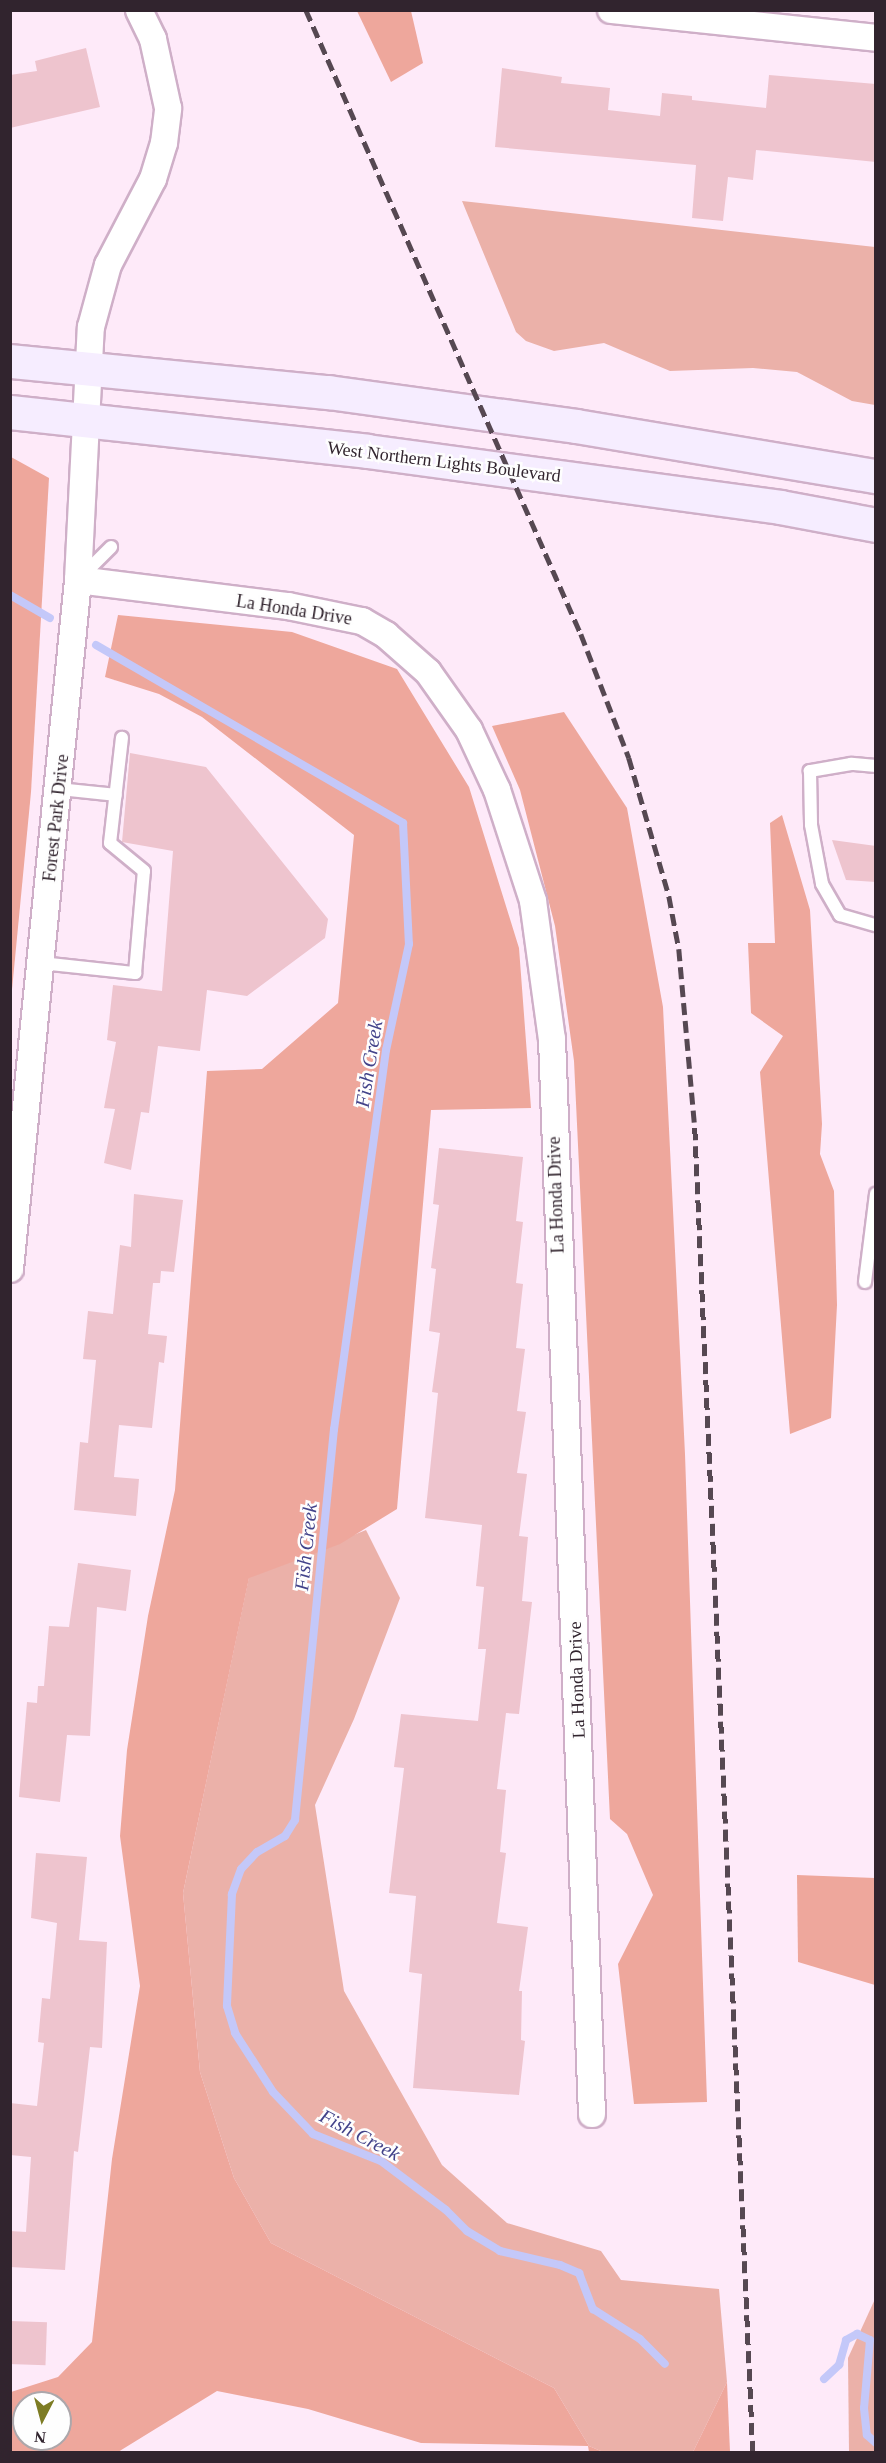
<!DOCTYPE html>
<html>
<head>
<meta charset="utf-8">
<style>
  body { margin:0 }
  #map { position:relative; width:886px; height:2463px; overflow:hidden; background:#feeaf9; font-family:Georgia,serif }
  div>[style] { position:absolute }
  .green>* { inset:0; background:#ebb1a9 }
  .forest>* { inset:0; background:#eea79c }
  .stream>* { height:8px; margin:-4px; padding:0 4px; transform-origin:4px; border-radius:4px; background:#c4c8f9 }
  .building>* { inset:0; background:#eec4ce; transform-origin:0 0 }
  .roads { filter:drop-shadow(2px 0 #cfafc8) drop-shadow(-2px 0 #cfafc8) drop-shadow(0 2px #cfafc8) drop-shadow(0 -2px #cfafc8) }
  .lane>* { height:12px; margin:-6px; padding:0 6px; transform-origin:6px; border-radius:6px; background:#fff }
  .street>* { height:26px; margin:-13px; padding:0 13px; transform-origin:13px; border-radius:13px; background:#fff }
  .secondary>* { height:33px; margin:-16.5px; padding:0 16.5px; transform-origin:16.5px; border-radius:16.5px; background:#f6edff }
  .rail>* { height:4.5px; margin-top:-2.25px; transform-origin:0; background:repeating-linear-gradient(90deg,#564852 0 12px,transparent 0 18px) }
  span { translate:-50% -50%; white-space:nowrap; text-align:center; line-height:1.15; -webkit-text-stroke:5px #fefefe; paint-order:stroke }
  .street-label { font-size:18px; color:#31242e }
  .water-label { font-size:20px; color:#43438a; font-style:italic }
  .frame { position:absolute; inset:0; border:12px solid #31242e; pointer-events:none }
  .north { position:absolute; left:12px; top:2391px; width:60px; height:60px; box-sizing:border-box; background:#fefefe; border:2px solid #aca7ab; border-radius:50%; rotate:186deg; font-size:16px; font-weight:700; line-height:24px; text-align:center; color:#31242e }
  .north::after { content:''; display:block; margin:auto; width:21px; height:27px; background:#7d7c24; clip-path:polygon(50% 0,100% 100%,50% 72%,0 100%) }
</style>
</head>
<body>
<div id="map">
  <div class="green">
    <i style="clip-path:polygon(462px 201px,875px 247px,875px 405px,852px 401px,797px 372px,753px 368px,670px 371px,604px 343px,554px 351px,526px 341px,516px 332px)"></i>
    <i style="clip-path:polygon(366px 1530px,400px 1598px,354px 1719px,315px 1805px,344px 1991px,442px 2165px,507px 2223px,601px 2251px,621px 2280px,719px 2289px,727px 2382px,693px 2452px,603px 2452px,589px 2446px,554px 2388px,271px 2243px,234px 2178px,200px 2072px,183px 1893px,249px 1577px)"></i>
    <i style="clip-path:polygon(875px 2299px,875px 2452px,849px 2452px,848px 2358px)"></i>
  </div>
  <div class="forest">
    <i style="clip-path:polygon(357px 11px,411px 11px,423px 63px,391px 82px)"></i>
    <i style="clip-path:polygon(11px 457px,49px 478px,31px 792px,11px 1000px)"></i>
    <i style="clip-path:polygon(evenodd,118px 615px,292px 632px,397px 669px,469px 787px,519px 948px,531px 1108px,431px 1110px,397px 1509px,340px 1544px,249px 1578px,183px 1893px,200px 2072px,234px 2178px,271px 2243px,554px 2388px,589px 2446px,603px 2452px,589px 2452px,588px 2446px,421px 2443px,308px 2409px,217px 2391px,118px 2452px,11px 2452px,11px 2392px,58px 2377px,92px 2342px,112px 2159px,140px 1986px,120px 1836px,127px 1750px,148px 1616px,175px 1490px,207px 1071px,262px 1069px,338px 1003px,354px 835px,202px 717px,159px 694px,105px 677px,118px 615px,24px 2403px,60px 2403px,60px 2439px,24px 2439px,24px 2403px)"></i>
    <i style="clip-path:polygon(564px 712px,627px 808px,663px 1007px,685px 1454px,707px 2102px,634px 2104px,618px 1964px,653px 1895px,627px 1834px,610px 1819px,574px 1061px,555px 926px,520px 790px,492px 726px)"></i>
    <i style="clip-path:polygon(782px 815px,810px 910px,822px 1124px,820px 1154px,834px 1191px,837px 1305px,831px 1418px,790px 1434px,760px 1072px,783px 1036px,751px 1013px,748px 943px,775px 943px,770px 823px)"></i>
    <i style="clip-path:polygon(797px 1875px,875px 1878px,875px 1985px,798px 1962px)"></i>
    <i style="clip-path:polygon(727px 2382px,730px 2452px,693px 2452px)"></i>
  </div>
  <div class="stream">
    <i style="left:10px;top:595px;width:46px;rotate:29.9deg"></i>
    <i style="left:96px;top:645px;width:355px;rotate:30.1deg"></i>
    <i style="left:403px;top:823px;width:121px;rotate:87.2deg"></i>
    <i style="left:409px;top:944px;width:108px;rotate:102.2deg"></i>
    <i style="left:386px;top:1050px;width:383px;rotate:97.8deg"></i>
    <i style="left:334px;top:1429px;width:393px;rotate:95.7deg"></i>
    <i style="left:295px;top:1820px;width:19px;rotate:122deg"></i>
    <i style="left:285px;top:1836px;width:32px;rotate:150deg"></i>
    <i style="left:257px;top:1852px;width:23px;rotate:133deg"></i>
    <i style="left:241px;top:1869px;width:27px;rotate:110deg"></i>
    <i style="left:232px;top:1894px;width:112px;rotate:92.6deg"></i>
    <i style="left:227px;top:2006px;width:28px;rotate:73deg"></i>
    <i style="left:235px;top:2033px;width:70px;rotate:57.2deg"></i>
    <i style="left:273px;top:2092px;width:58px;rotate:46.4deg"></i>
    <i style="left:313px;top:2134px;width:73px;rotate:21.7deg"></i>
    <i style="left:381px;top:2161px;width:81px;rotate:37deg"></i>
    <i style="left:446px;top:2210px;width:30px;rotate:45deg"></i>
    <i style="left:467px;top:2231px;width:39px;rotate:31deg"></i>
    <i style="left:500px;top:2251px;width:62px;rotate:13.1deg"></i>
    <i style="left:560px;top:2265px;width:21px;rotate:23deg"></i>
    <i style="left:579px;top:2273px;width:39px;rotate:69deg"></i>
    <i style="left:593px;top:2309px;width:56px;rotate:32.6deg"></i>
    <i style="left:640px;top:2339px;width:35px;rotate:45deg"></i>
    <i style="left:824px;top:2379px;width:21px;rotate:-43deg"></i>
    <i style="left:839px;top:2365px;width:26px;rotate:-74deg"></i>
    <i style="left:846px;top:2340px;width:13px;rotate:-29deg"></i>
    <i style="left:857px;top:2334px;width:14px;rotate:25deg"></i>
    <i style="left:870px;top:2340px;width:68px;rotate:95deg"></i>
    <i style="left:864px;top:2408px;width:27px;rotate:84deg"></i>
    <i style="left:867px;top:2435px;width:12px;rotate:42deg"></i>
  </div>
  <div class="building">
    <i style="clip-path:polygon(86px 48px,100px 107px,10px 128px,10px 75px,37px 71px,35px 61px)"></i>
    <i style="clip-path:polygon(502px 68px,562px 77px,561px 83px,610px 88px,608px 110px,660px 116px,662px 93px,692px 96px,692px 100px,766px 108px,769px 75px,876px 84px,876px 162px,756px 150px,753px 180px,728px 177px,723px 221px,692px 218px,696px 165px,495px 147px)"></i>
    <i style="clip-path:polygon(130px 753px,206px 767px,328px 919px,325px 938px,247px 996px,207px 990px,200px 1051px,158px 1046px,149px 1113px,141px 1112px,131px 1170px,104px 1163px,115px 1109px,104px 1108px,116px 1042px,107px 1040px,113px 985px,162px 991px,173px 851px,122px 842px)"></i>
    <i style="clip-path:polygon(832px 840px,876px 846px,876px 882px,846px 880px)"></i>
    <i style="clip-path:polygon(439px 1148px,523px 1157px,516px 1221px,523px 1222px,516px 1283px,523px 1284px,516px 1348px,525px 1349px,517px 1411px,526px 1412px,517px 1473px,527px 1474px,519px 1536px,528px 1537px,522px 1601px,532px 1602px,519px 1714px,506px 1713px,497px 1789px,506px 1790px,500px 1852px,506px 1853px,497px 1923px,528px 1927px,519px 1991px,522px 1991px,521px 2040px,525px 2041px,519px 2095px,413px 2088px,422px 1974px,409px 1972px,416px 1896px,389px 1893px,404px 1768px,394px 1767px,401px 1714px,478px 1721px,486px 1649px,478px 1649px,484px 1587px,476px 1586px,482px 1525px,425px 1518px,438px 1393px,432px 1392px,440px 1333px,429px 1331px,436px 1269px,431px 1268px,439px 1205px,433px 1204px)"></i>
    <i style="clip-path:polygon(134px 1194px,183px 1200px,174px 1272px,161px 1271px,160px 1283px,153px 1283px,148px 1334px,167px 1336px,164px 1363px,159px 1362px,152px 1428px,119px 1425px,114px 1477px,139px 1479px,136px 1516px,74px 1510px,80px 1442px,88px 1443px,96px 1360px,83px 1359px,88px 1311px,113px 1314px,120px 1245px,131px 1247px)"></i>
    <i style="clip-path:polygon(78px 1563px,131px 1570px,126px 1611px,97px 1607px,90px 1736px,67px 1735px,60px 1802px,19px 1797px,27px 1702px,37px 1703px,38px 1686px,44px 1686px,49px 1626px,69px 1627px)"></i>
    <i style="clip-path:polygon(36px 1853px,87px 1857px,79px 1940px,107px 1942px,102px 2048px,90px 2047px,78px 2152px,74px 2151px,65px 2270px,10px 2267px,10px 2231px,26px 2232px,31px 2157px,10px 2155px,10px 2103px,37px 2106px,44px 2043px,38px 2042px,42px 1998px,50px 1999px,57px 1923px,31px 1918px)"></i>
    <i style="left:10px;top:2321px;width:37px;height:43px;rotate:2deg"></i>
  </div>
  <div class="roads">
    <div class="lane">
      <i style="left:80px;top:578px;width:44px;rotate:-45deg"></i>
      <i style="left:876px;top:766px;width:25px;rotate:-175deg"></i>
      <i style="left:851px;top:764px;width:42px;rotate:170.3deg"></i>
      <i style="left:810px;top:771px;width:54px;rotate:88.9deg"></i>
      <i style="left:811px;top:825px;width:60px;rotate:79.4deg"></i>
      <i style="left:822px;top:884px;width:36px;rotate:60deg"></i>
      <i style="left:840px;top:915px;width:37px;rotate:16deg"></i>
      <i style="left:59px;top:789px;width:57px;rotate:6deg"></i>
      <i style="left:41px;top:963px;width:95px;rotate:6.1deg"></i>
      <i style="left:135px;top:973px;width:102px;rotate:-85deg"></i>
      <i style="left:144px;top:871px;width:44px;rotate:-140.5deg"></i>
      <i style="left:110px;top:843px;width:106px;rotate:-83.5deg"></i>
      <i style="left:865px;top:1282px;width:89px;rotate:-82.9deg"></i>
    </div>
    <div class="street">
      <i style="left:611px;top:10px;width:266px;rotate:6deg"></i>
      <i style="left:78px;top:580px;width:212px;rotate:7.1deg"></i>
      <i style="left:288px;top:606px;width:76px;rotate:11.5deg"></i>
      <i style="left:362px;top:621px;width:28px;rotate:30deg"></i>
      <i style="left:386px;top:635px;width:56px;rotate:41.4deg"></i>
      <i style="left:428px;top:672px;width:71px;rotate:54.7deg"></i>
      <i style="left:469px;top:730px;width:66px;rotate:65deg"></i>
      <i style="left:497px;top:790px;width:117px;rotate:72deg"></i>
      <i style="left:533px;top:901px;width:139px;rotate:82.2deg"></i>
      <i style="left:552px;top:1039px;width:1076px;rotate:87.87deg"></i>
      <i style="left:10px;top:1269px;width:692px;rotate:-84.36deg"></i>
      <i style="left:78px;top:580px;width:253px;rotate:-87.1deg"></i>
      <i style="left:91px;top:327px;width:64px;rotate:-74.7deg"></i>
      <i style="left:108px;top:265px;width:97px;rotate:-62.4deg"></i>
      <i style="left:153px;top:179px;width:38px;rotate:-73deg"></i>
      <i style="left:164px;top:143px;width:35px;rotate:-83deg"></i>
      <i style="left:168px;top:108px;width:71px;rotate:-102.3deg"></i>
      <i style="left:153px;top:39px;width:32px;rotate:-116deg"></i>
    </div>
    <div class="secondary">
      <i style="left:10px;top:361px;width:320px;rotate:5.6deg"></i>
      <i style="left:328px;top:392px;width:250px;rotate:7.8deg"></i>
      <i style="left:576px;top:426px;width:304px;rotate:9.5deg"></i>
      <i style="left:10px;top:412px;width:359px;rotate:6.2deg"></i>
      <i style="left:367px;top:451px;width:417px;rotate:7.7deg"></i>
      <i style="left:780px;top:507px;width:98px;rotate:10.6deg"></i>
    </div>
  </div>
  <div class="rail">
    <i style="left:306px;top:10px;width:682px;rotate:66.22deg"></i>
    <i style="left:581px;top:634px;width:133px;rotate:68.8deg"></i>
    <i style="left:629px;top:758px;width:144px;rotate:73.8deg"></i>
    <i style="left:669px;top:896px;width:54px;rotate:79.3deg"></i>
    <i style="left:679px;top:949px;width:180px;rotate:84.9deg"></i>
    <i style="left:695px;top:1128px;width:1325px;rotate:87.49deg"></i>
  </div>
  <div class="street-label">
    <span style="left:444px;top:462px;rotate:7deg">West Northern Lights Boulevard</span>
    <span style="left:294px;top:610px;rotate:9deg">La Honda Drive</span>
    <span style="left:56px;top:818px;rotate:-84deg">Forest Park Drive</span>
    <span style="left:556px;top:1195px;rotate:-92deg">La Honda Drive</span>
    <span style="left:577px;top:1680px;rotate:-92deg">La Honda Drive</span>
  </div>
  <div class="water-label">
    <span style="left:369px;top:1064px;rotate:-81deg">Fish Creek</span>
    <span style="left:306px;top:1547px;rotate:-84deg">Fish Creek</span>
    <span style="left:360px;top:2135px;rotate:28deg">Fish Creek</span>
  </div>
  <div class="frame"></div>
  <div class="north">N</div>
</div>
</body>
</html>
